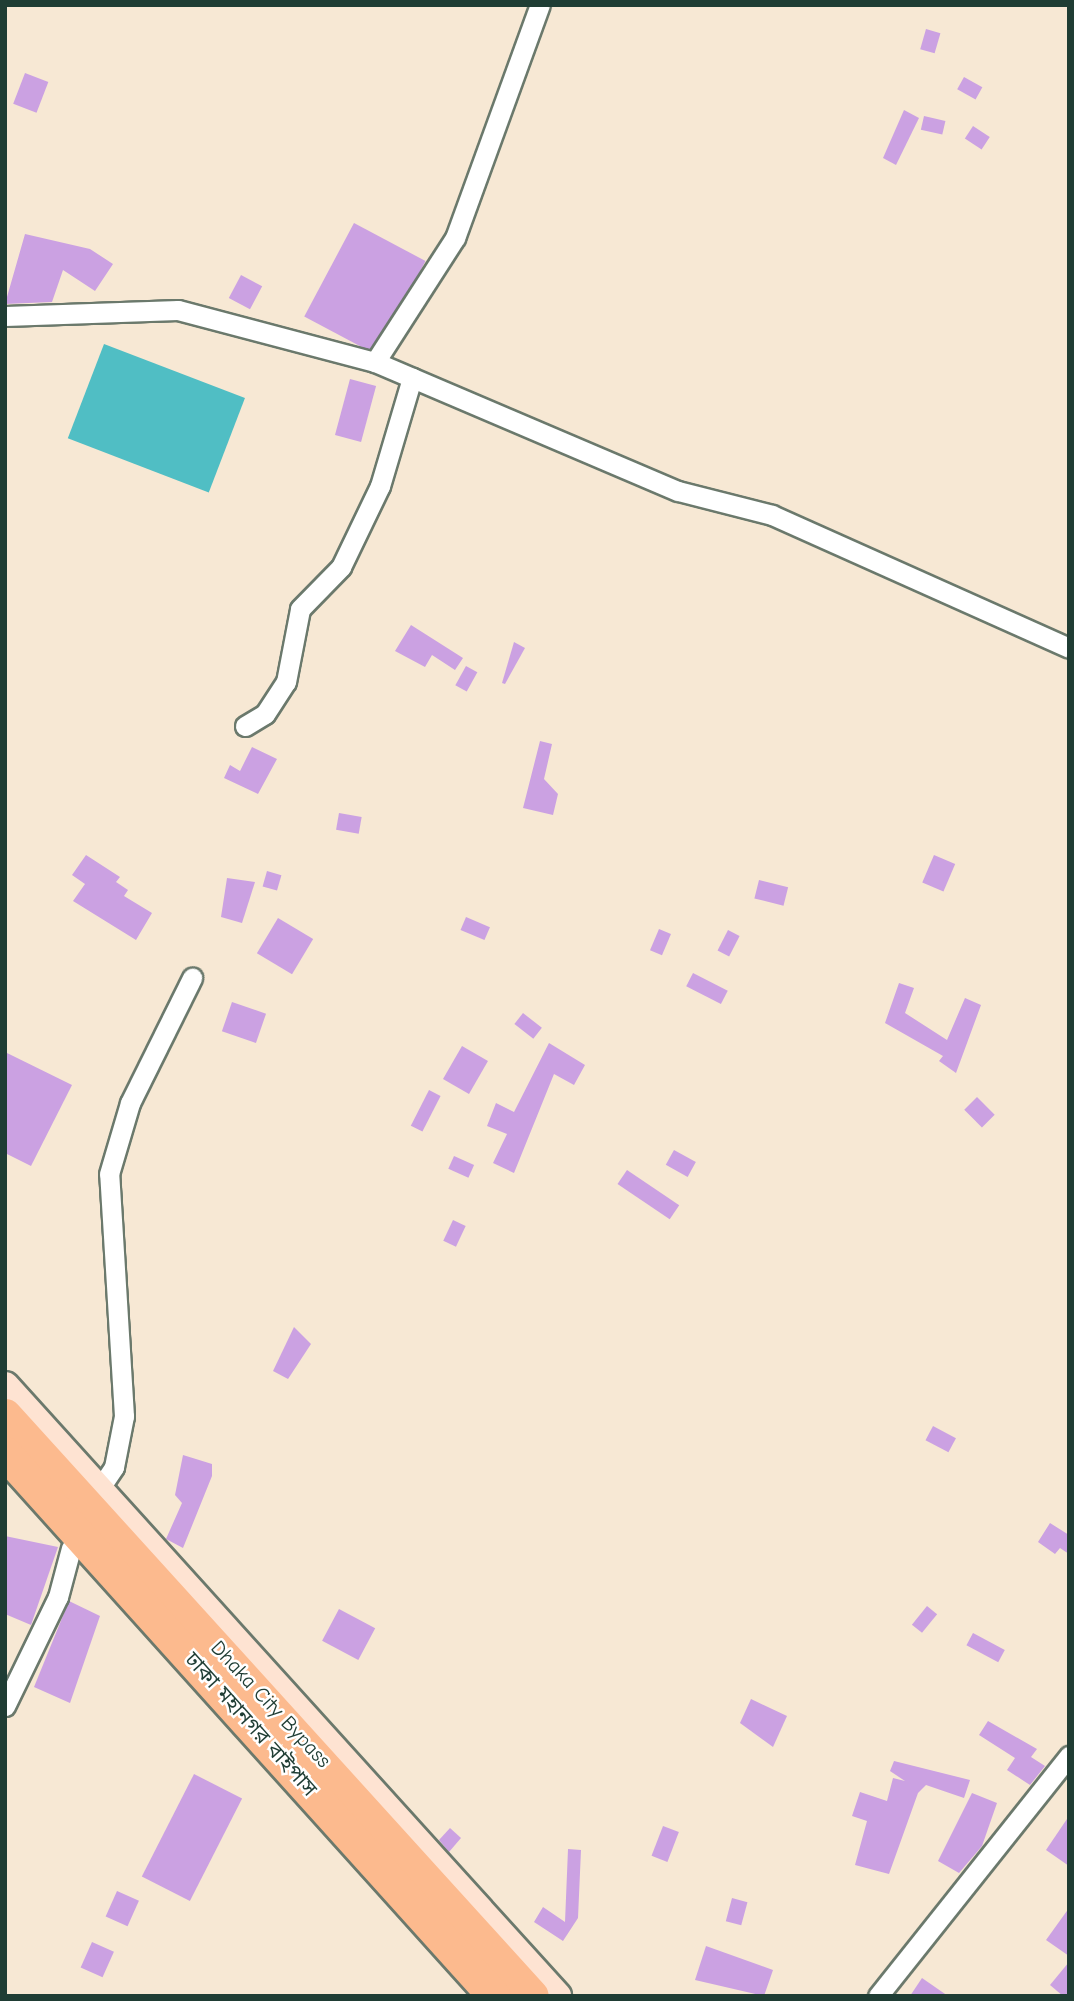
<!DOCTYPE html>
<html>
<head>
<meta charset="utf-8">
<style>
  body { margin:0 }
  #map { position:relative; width:1074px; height:2001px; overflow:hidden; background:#f7e8d4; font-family:"Comic Neue","Noto Sans Bengali",sans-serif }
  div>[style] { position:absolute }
  .water>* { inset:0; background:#50bec4; transform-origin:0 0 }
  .building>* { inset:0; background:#cba1e2; transform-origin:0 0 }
  .roads { filter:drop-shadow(2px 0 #6b796c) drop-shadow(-2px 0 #6b796c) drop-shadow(0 2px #6b796c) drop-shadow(0 -2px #6b796c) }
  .minor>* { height:19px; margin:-9.5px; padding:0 9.5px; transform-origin:9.5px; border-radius:9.5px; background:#fff }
  .secondary>* { height:28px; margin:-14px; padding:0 14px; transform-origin:14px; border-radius:14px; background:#fee3d2 }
  .trunk>* { height:33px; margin:-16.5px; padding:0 16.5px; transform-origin:16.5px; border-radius:16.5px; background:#fcba8e }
  span { translate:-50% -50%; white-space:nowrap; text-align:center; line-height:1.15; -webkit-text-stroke:5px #fff; paint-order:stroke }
  .street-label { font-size:21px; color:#1f3d34 }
  .frame { position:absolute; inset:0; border:7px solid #1f3d34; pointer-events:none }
</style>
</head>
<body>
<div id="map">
  <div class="water">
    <i style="left:104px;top:344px;width:151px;height:101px;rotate:21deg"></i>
  </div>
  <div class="building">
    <i style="left:926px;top:29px;width:15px;height:21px;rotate:16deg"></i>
    <i style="left:25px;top:73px;width:25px;height:33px;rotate:21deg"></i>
    <i style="left:964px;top:77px;width:21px;height:14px;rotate:29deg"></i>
    <i style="clip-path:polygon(904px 110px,919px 118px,896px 165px,883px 158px)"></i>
    <i style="left:924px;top:116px;width:22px;height:14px;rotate:13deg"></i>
    <i style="left:973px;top:126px;width:20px;height:15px;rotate:33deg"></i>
    <i style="left:354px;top:223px;width:81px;height:106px;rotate:28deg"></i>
    <i style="clip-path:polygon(25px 234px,90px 249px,113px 264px,95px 291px,63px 270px,52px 302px,5px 304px)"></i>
    <i style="left:241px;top:275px;width:24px;height:26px;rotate:28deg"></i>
    <i style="left:350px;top:379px;width:27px;height:58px;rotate:15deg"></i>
    <i style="clip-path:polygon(411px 625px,463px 658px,455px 670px,432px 655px,425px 667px,395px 651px)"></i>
    <i style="clip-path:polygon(514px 642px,525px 648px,505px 684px,502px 683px)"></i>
    <i style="left:466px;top:666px;width:13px;height:22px;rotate:29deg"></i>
    <i style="clip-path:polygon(540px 741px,552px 744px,544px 779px,558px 794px,553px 815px,523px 808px)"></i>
    <i style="clip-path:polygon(252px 747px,277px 759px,258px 794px,224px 778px,230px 765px,240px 771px)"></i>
    <i style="left:339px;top:813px;width:23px;height:17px;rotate:10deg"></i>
    <i style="clip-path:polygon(86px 855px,120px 877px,116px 882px,128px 890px,124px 896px,152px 913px,136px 940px,73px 901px,85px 884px,72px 875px)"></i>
    <i style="left:934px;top:855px;width:23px;height:30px;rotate:23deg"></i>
    <i style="left:267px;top:871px;width:15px;height:16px;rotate:16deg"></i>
    <i style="clip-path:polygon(227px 878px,255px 882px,242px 923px,221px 917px)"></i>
    <i style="left:759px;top:880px;width:30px;height:19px;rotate:14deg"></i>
    <i style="left:466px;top:917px;width:26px;height:14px;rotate:23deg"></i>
    <i style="left:278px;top:918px;width:41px;height:41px;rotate:31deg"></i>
    <i style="left:659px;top:929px;width:13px;height:23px;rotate:23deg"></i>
    <i style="left:728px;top:930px;width:13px;height:23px;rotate:27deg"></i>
    <i style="left:693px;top:973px;width:39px;height:15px;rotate:27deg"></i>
    <i style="clip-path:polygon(899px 983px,914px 988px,905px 1013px,947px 1040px,965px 998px,981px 1005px,956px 1073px,939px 1061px,943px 1056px,885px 1023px)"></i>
    <i style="left:232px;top:1002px;width:36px;height:31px;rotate:19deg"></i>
    <i style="left:523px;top:1013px;width:24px;height:14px;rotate:38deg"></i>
    <i style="clip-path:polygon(549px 1043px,585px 1065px,574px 1085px,554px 1074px,514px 1173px,493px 1163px,507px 1134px,487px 1126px,496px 1103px,514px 1112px)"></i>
    <i style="left:462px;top:1046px;width:30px;height:38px;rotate:30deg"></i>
    <i style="clip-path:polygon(5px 1052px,72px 1085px,31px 1166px,5px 1153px)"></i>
    <i style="left:429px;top:1090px;width:13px;height:40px;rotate:27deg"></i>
    <i style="left:977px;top:1097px;width:25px;height:18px;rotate:45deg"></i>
    <i style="left:674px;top:1150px;width:25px;height:17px;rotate:29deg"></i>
    <i style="left:454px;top:1156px;width:22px;height:14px;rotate:24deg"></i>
    <i style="left:627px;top:1170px;width:63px;height:17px;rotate:34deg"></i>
    <i style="left:453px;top:1220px;width:14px;height:23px;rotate:25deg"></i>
    <i style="clip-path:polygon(294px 1327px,311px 1344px,288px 1379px,273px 1371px)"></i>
    <i style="left:933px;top:1426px;width:26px;height:16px;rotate:28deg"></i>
    <i style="clip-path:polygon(183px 1455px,212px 1464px,212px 1476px,183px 1548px,166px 1539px,182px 1503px,175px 1495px)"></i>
    <i style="clip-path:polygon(1050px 1523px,1069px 1535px,1069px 1554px,1060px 1548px,1055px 1554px,1038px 1542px)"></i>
    <i style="clip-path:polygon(5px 1536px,58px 1547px,31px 1625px,5px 1614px)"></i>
    <i style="clip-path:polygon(69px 1601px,100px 1616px,70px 1703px,34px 1687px)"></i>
    <i style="left:927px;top:1606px;width:13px;height:24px;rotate:39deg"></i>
    <i style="left:339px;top:1609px;width:41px;height:36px;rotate:28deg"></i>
    <i style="left:973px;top:1633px;width:36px;height:14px;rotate:28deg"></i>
    <i style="clip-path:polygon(751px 1699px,787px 1716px,773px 1747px,740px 1723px)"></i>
    <i style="clip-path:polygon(988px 1721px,1037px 1749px,1031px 1757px,1045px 1766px,1030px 1785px,1007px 1770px,1015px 1758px,979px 1735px)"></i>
    <i style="clip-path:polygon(894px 1761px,970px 1780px,964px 1798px,926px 1785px,918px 1793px,889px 1874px,855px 1865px,867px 1821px,852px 1816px,860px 1792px,887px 1801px,893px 1778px,905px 1781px,890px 1771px)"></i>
    <i style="left:194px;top:1774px;width:54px;height:115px;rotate:27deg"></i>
    <i style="clip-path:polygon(972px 1793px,997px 1803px,982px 1846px,959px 1873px,938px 1861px)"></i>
    <i style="clip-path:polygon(1069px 1816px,1069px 1866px,1046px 1850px)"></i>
    <i style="left:663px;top:1826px;width:17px;height:32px;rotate:21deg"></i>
    <i style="clip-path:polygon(450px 1828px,461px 1838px,449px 1852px,439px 1840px)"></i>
    <i style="clip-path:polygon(568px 1849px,581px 1850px,578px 1918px,563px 1941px,534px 1922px,543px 1907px,565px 1922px)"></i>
    <i style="left:117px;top:1891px;width:24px;height:28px;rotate:24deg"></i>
    <i style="left:732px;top:1898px;width:16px;height:24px;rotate:15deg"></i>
    <i style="clip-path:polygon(1069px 1908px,1069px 1956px,1046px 1940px)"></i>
    <i style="left:92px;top:1942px;width:24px;height:28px;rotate:24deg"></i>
    <i style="clip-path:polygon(706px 1946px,773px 1970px,764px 1996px,695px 1980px)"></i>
    <i style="clip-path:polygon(1069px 1962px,1069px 1996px,1063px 1996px,1050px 1985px)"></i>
    <i style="clip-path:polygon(922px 1978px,948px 1996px,910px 1996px)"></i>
  </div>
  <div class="roads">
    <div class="minor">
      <i style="left:5px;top:316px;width:173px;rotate:-2deg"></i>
      <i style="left:178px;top:310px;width:204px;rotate:14.8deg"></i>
      <i style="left:375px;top:362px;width:329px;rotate:23.1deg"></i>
      <i style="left:678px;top:491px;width:97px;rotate:14.3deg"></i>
      <i style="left:772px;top:515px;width:325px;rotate:24.1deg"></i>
      <i style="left:375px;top:362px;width:148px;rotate:-57.2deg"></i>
      <i style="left:455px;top:238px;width:248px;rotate:-70deg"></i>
      <i style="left:245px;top:726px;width:23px;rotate:-31deg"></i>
      <i style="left:265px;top:714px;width:38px;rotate:-57deg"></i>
      <i style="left:286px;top:682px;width:74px;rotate:-79.1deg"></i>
      <i style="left:300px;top:609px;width:59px;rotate:-45.7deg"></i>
      <i style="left:341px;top:567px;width:90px;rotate:-64.3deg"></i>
      <i style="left:380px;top:486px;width:113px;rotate:-73.5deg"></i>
      <i style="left:100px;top:1488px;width:25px;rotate:-56deg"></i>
      <i style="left:114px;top:1467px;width:52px;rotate:-78.9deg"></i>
      <i style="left:124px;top:1416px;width:242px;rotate:-93.5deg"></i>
      <i style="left:109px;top:1174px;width:74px;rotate:-73.5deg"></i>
      <i style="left:130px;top:1103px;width:140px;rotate:-63.6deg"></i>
      <i style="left:5px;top:1706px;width:121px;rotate:-64.1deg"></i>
      <i style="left:58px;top:1597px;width:51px;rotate:-75.1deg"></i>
      <i style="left:878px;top:1996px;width:307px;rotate:-51.5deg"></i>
    </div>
    <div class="secondary">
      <i style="left:5px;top:1386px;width:823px;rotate:47.86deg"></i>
    </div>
    <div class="trunk">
      <i style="left:5px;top:1415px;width:784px;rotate:47.79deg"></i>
      <i style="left:5px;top:1453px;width:731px;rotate:48deg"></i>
    </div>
  </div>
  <div class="street-label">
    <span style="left:271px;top:1704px;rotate:47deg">Dhaka City Bypass</span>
    <span style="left:251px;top:1724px;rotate:48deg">ঢাকা মহানগর বাইপাস</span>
  </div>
  <div class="frame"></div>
</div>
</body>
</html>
